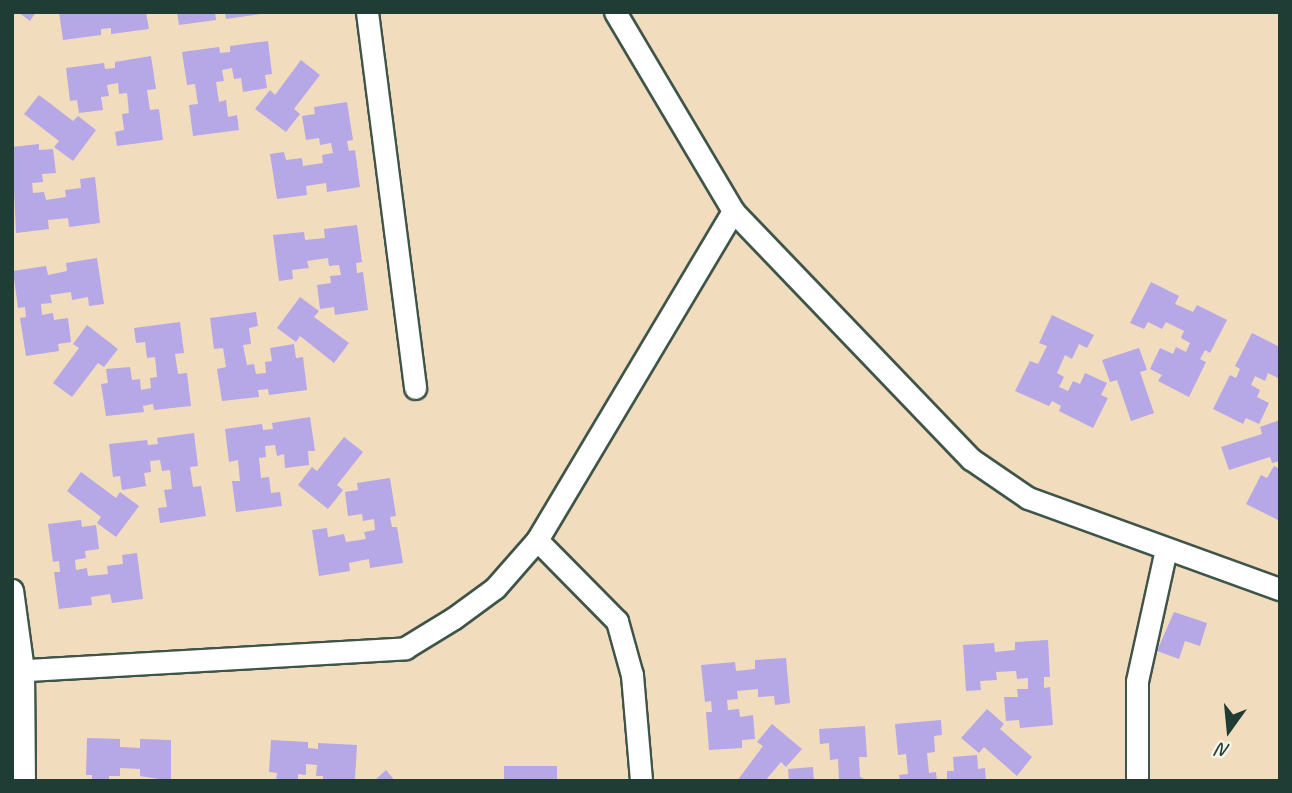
<!DOCTYPE html>
<html>
<head>
<meta charset="utf-8">
<style>
  body { margin:0 }
  #map { position:relative; width:1292px; height:793px; overflow:hidden; background:#f2dcbe; font-family:Caveat,sans-serif }
  div>[style] { position:absolute }
  .building>* { inset:0; background:#b6a7e6; transform-origin:0 0 }
  .roads { filter:drop-shadow(2px 0 #3f5549) drop-shadow(-2px 0 #3f5549) drop-shadow(0 2px #3f5549) drop-shadow(0 -2px #3f5549) }
  .minor>* { height:21px; margin:-10.5px; padding:0 10.5px; transform-origin:10.5px; border-radius:10.5px; background:#fff }
  span { translate:-50% -50%; white-space:nowrap; text-align:center; line-height:1.15; -webkit-text-stroke:5px #f7f3e8; paint-order:stroke }
  .frame { position:absolute; inset:0; border:14px solid #1f3d34; pointer-events:none }
  .north { position:absolute; left:1194px; top:695px; width:70px; height:70px; -webkit-text-stroke:5px #f7f3e8; paint-order:stroke; rotate:195deg; font-size:19px; font-weight:700; line-height:28px; text-align:center; color:#1f3d34 }
  .north::after { content:''; display:block; margin:auto; width:24px; height:32px; background:#1f3d34; clip-path:polygon(50% 0,100% 100%,50% 72%,0 100%) }
</style>
</head>
<body>
<div id="map">
  <div class="building">
    <i style="clip-path:polygon(18px 12px,36px 12px,30px 21px)"></i>
    <i style="clip-path:polygon(59px 12px,146px 12px,149px 29px,111px 34px,111px 28px,101px 29px,101px 35px,63px 40px)"></i>
    <i style="clip-path:polygon(177px 12px,215px 12px,216px 20px,179px 25px)"></i>
    <i style="clip-path:polygon(225px 12px,260px 12px,261px 14px,226px 19px)"></i>
    <i style="clip-path:polygon(268px 41px,272px 74px,265px 75px,267px 88px,243px 92px,241px 78px,234px 79px,232px 68px,222px 70px,224px 81px,216px 82px,219px 102px,226px 100px,228px 117px,237px 115px,239px 130px,193px 136px,189px 105px,198px 104px,195px 84px,187px 85px,182px 52px,219px 47px,220px 53px,230px 52px,230px 46px)"></i>
    <i style="clip-path:polygon(151px 56px,156px 89px,147px 90px,150px 110px,159px 109px,163px 140px,117px 146px,115px 132px,124px 130px,122px 114px,129px 113px,127px 93px,119px 94px,118px 83px,107px 85px,109px 96px,101px 97px,103px 110px,79px 113px,77px 100px,70px 101px,66px 68px,104px 63px,105px 69px,115px 68px,115px 62px)"></i>
    <i style="clip-path:polygon(301px 60px,320px 75px,294px 109px,300px 114px,286px 132px,255px 109px,270px 90px,275px 95px)"></i>
    <i style="clip-path:polygon(39px 95px,73px 121px,78px 116px,96px 130px,73px 161px,54px 147px,59px 141px,24px 114px)"></i>
    <i style="clip-path:polygon(347px 102px,353px 140px,347px 141px,349px 151px,355px 150px,360px 187px,327px 192px,326px 183px,306px 186px,307px 195px,277px 199px,270px 154px,284px 152px,286px 160px,302px 158px,303px 166px,323px 163px,322px 155px,333px 153px,331px 143px,320px 145px,319px 138px,306px 140px,302px 116px,315px 114px,314px 107px)"></i>
    <i style="clip-path:polygon(39px 144px,39px 150px,53px 149px,56px 173px,42px 174px,43px 182px,32px 183px,33px 193px,44px 192px,46px 200px,66px 197px,65px 190px,81px 188px,80px 179px,95px 177px,100px 223px,69px 227px,68px 218px,48px 220px,49px 229px,16px 233px,12px 147px)"></i>
    <i style="clip-path:polygon(357px 225px,362px 262px,356px 263px,357px 273px,363px 272px,368px 310px,335px 315px,334px 307px,320px 309px,317px 285px,331px 283px,330px 276px,341px 275px,339px 265px,329px 266px,328px 258px,307px 261px,309px 268px,292px 270px,293px 279px,279px 281px,273px 235px,304px 232px,305px 240px,325px 238px,324px 229px)"></i>
    <i style="clip-path:polygon(97px 258px,104px 304px,89px 306px,88px 297px,72px 300px,71px 292px,50px 295px,52px 303px,41px 304px,42px 315px,53px 313px,54px 320px,68px 318px,71px 342px,58px 344px,59px 351px,26px 356px,20px 318px,26px 317px,25px 307px,18px 308px,13px 271px,46px 266px,48px 275px,67px 271px,66px 263px)"></i>
    <i style="clip-path:polygon(1151px 282px,1179px 296px,1175px 304px,1193px 312px,1197px 305px,1227px 320px,1210px 353px,1205px 350px,1200px 359px,1206px 362px,1189px 397px,1158px 381px,1162px 375px,1150px 369px,1160px 348px,1173px 354px,1176px 347px,1186px 352px,1190px 343px,1181px 338px,1184px 331px,1166px 322px,1162px 329px,1148px 322px,1144px 329px,1130px 323px)"></i>
    <i style="clip-path:polygon(300px 297px,319px 311px,314px 317px,349px 343px,334px 363px,300px 336px,296px 342px,277px 328px)"></i>
    <i style="clip-path:polygon(256px 312px,258px 326px,249px 328px,251px 344px,243px 345px,247px 365px,254px 364px,256px 374px,266px 373px,265px 362px,272px 361px,270px 348px,294px 344px,296px 358px,303px 357px,307px 390px,269px 395px,268px 389px,258px 390px,259px 397px,222px 401px,217px 369px,226px 367px,223px 348px,214px 349px,210px 318px)"></i>
    <i style="clip-path:polygon(1052px 315px,1094px 335px,1087px 348px,1079px 344px,1072px 359px,1065px 355px,1057px 373px,1064px 377px,1059px 387px,1068px 391px,1073px 381px,1080px 384px,1085px 373px,1107px 383px,1101px 395px,1108px 398px,1093px 428px,1059px 411px,1061px 406px,1052px 401px,1049px 406px,1015px 391px,1030px 361px,1038px 364px,1047px 346px,1039px 343px)"></i>
    <i style="clip-path:polygon(180px 322px,184px 353px,175px 354px,178px 374px,187px 373px,191px 406px,154px 410px,153px 404px,143px 406px,144px 412px,106px 416px,101px 384px,108px 383px,106px 369px,130px 367px,132px 380px,140px 379px,141px 390px,151px 388px,150px 378px,157px 377px,155px 357px,147px 358px,145px 342px,136px 343px,134px 328px)"></i>
    <i style="clip-path:polygon(87px 325px,118px 349px,104px 367px,98px 363px,72px 397px,53px 383px,79px 348px,73px 344px)"></i>
    <i style="clip-path:polygon(1252px 333px,1280px 347px,1280px 379px,1268px 373px,1265px 381px,1255px 376px,1251px 385px,1260px 390px,1257px 397px,1269px 403px,1259px 424px,1246px 418px,1243px 424px,1213px 409px,1230px 375px,1236px 378px,1240px 369px,1235px 366px)"></i>
    <i style="clip-path:polygon(1139px 348px,1147px 370px,1140px 372px,1154px 413px,1131px 421px,1117px 380px,1110px 382px,1102px 360px)"></i>
    <i style="clip-path:polygon(310px 417px,315px 451px,308px 451px,309px 465px,285px 468px,284px 454px,277px 456px,275px 445px,265px 446px,266px 457px,259px 458px,261px 478px,269px 477px,271px 493px,280px 492px,282px 506px,236px 512px,232px 481px,240px 481px,238px 460px,229px 462px,225px 429px,262px 424px,263px 430px,273px 429px,272px 423px)"></i>
    <i style="clip-path:polygon(1280px 420px,1280px 461px,1272px 463px,1270px 457px,1229px 470px,1221px 447px,1262px 434px,1260px 427px)"></i>
    <i style="clip-path:polygon(194px 433px,198px 466px,190px 467px,193px 487px,201px 486px,206px 516px,160px 523px,158px 508px,167px 507px,164px 490px,172px 489px,170px 470px,162px 471px,160px 460px,150px 461px,151px 472px,144px 473px,146px 486px,122px 490px,120px 476px,113px 477px,109px 444px,147px 440px,148px 445px,158px 444px,157px 438px)"></i>
    <i style="clip-path:polygon(344px 437px,363px 452px,337px 485px,343px 490px,328px 509px,298px 485px,312px 467px,317px 471px)"></i>
    <i style="clip-path:polygon(1274px 466px,1280px 469px,1280px 521px,1246px 504px,1261px 475px,1267px 478px)"></i>
    <i style="clip-path:polygon(81px 472px,116px 498px,120px 492px,139px 506px,116px 537px,97px 523px,101px 517px,67px 491px)"></i>
    <i style="clip-path:polygon(390px 478px,396px 516px,390px 517px,392px 527px,397px 527px,403px 563px,370px 568px,369px 559px,349px 563px,350px 571px,319px 576px,312px 530px,327px 528px,328px 537px,344px 534px,346px 542px,366px 539px,364px 532px,375px 530px,374px 519px,363px 521px,362px 514px,348px 516px,345px 492px,358px 490px,357px 483px)"></i>
    <i style="clip-path:polygon(81px 520px,82px 527px,96px 525px,99px 549px,85px 551px,86px 558px,75px 560px,76px 570px,87px 568px,88px 576px,108px 574px,107px 566px,123px 564px,122px 555px,137px 553px,143px 599px,112px 603px,110px 594px,91px 597px,92px 605px,59px 609px,54px 572px,60px 572px,59px 561px,53px 562px,48px 524px)"></i>
    <i style="clip-path:polygon(1174px 612px,1207px 623px,1200px 646px,1185px 641px,1179px 659px,1157px 651px)"></i>
    <i style="clip-path:polygon(1048px 640px,1050px 677px,1044px 677px,1044px 688px,1050px 687px,1053px 725px,1020px 728px,1019px 720px,1006px 721px,1004px 697px,1018px 697px,1017px 689px,1028px 689px,1028px 678px,1017px 679px,1016px 671px,996px 672px,997px 680px,980px 681px,981px 690px,966px 691px,963px 645px,994px 643px,995px 652px,1015px 650px,1015px 642px)"></i>
    <i style="clip-path:polygon(786px 658px,790px 703px,775px 705px,774px 696px,758px 697px,758px 689px,737px 691px,738px 699px,727px 700px,728px 710px,739px 709px,740px 717px,753px 715px,755px 739px,742px 740px,742px 748px,709px 750px,706px 712px,712px 712px,711px 701px,705px 702px,701px 665px,735px 662px,736px 671px,755px 669px,755px 660px)"></i>
    <i style="clip-path:polygon(987px 709px,1004px 724px,1000px 729px,1032px 757px,1017px 776px,984px 747px,979px 753px,961px 738px)"></i>
    <i style="clip-path:polygon(941px 720px,942px 735px,934px 736px,935px 752px,927px 753px,929px 773px,936px 772px,937px 781px,900px 781px,899px 775px,908px 774px,906px 754px,898px 755px,895px 724px)"></i>
    <i style="clip-path:polygon(772px 724px,802px 749px,786px 767px,781px 762px,765px 781px,737px 781px,763px 746px,757px 742px)"></i>
    <i style="clip-path:polygon(865px 726px,867px 757px,859px 757px,860px 777px,869px 781px,839px 781px,838px 759px,830px 760px,829px 743px,820px 744px,819px 729px)"></i>
    <i style="clip-path:polygon(87px 738px,120px 739px,120px 747px,140px 748px,140px 739px,171px 740px,171px 781px,140px 776px,140px 769px,120px 768px,120px 776px,109px 776px,109px 781px,92px 781px,92px 775px,86px 775px)"></i>
    <i style="clip-path:polygon(271px 740px,308px 742px,308px 748px,318px 749px,318px 743px,357px 745px,355px 779px,323px 781px,323px 776px,316px 776px,317px 765px,306px 764px,306px 775px,298px 774px,298px 781px,276px 781px,277px 773px,269px 772px)"></i>
    <i style="clip-path:polygon(977px 755px,978px 769px,985px 768px,986px 781px,947px 781px,947px 771px,954px 771px,953px 757px)"></i>
    <i style="left:557px;top:766px;width:15px;height:53px;rotate:90deg"></i>
    <i style="clip-path:polygon(813px 767px,814px 781px,789px 781px,788px 769px)"></i>
    <i style="clip-path:polygon(386px 770px,395px 781px,374px 781px)"></i>
  </div>
  <div class="roads">
    <div class="minor">
      <i style="left:367px;top:12px;width:379px;rotate:82.7deg"></i>
      <i style="left:615px;top:12px;width:231px;rotate:59.3deg"></i>
      <i style="left:733px;top:211px;width:344px;rotate:46.2deg"></i>
      <i style="left:971px;top:459px;width:69px;rotate:34.4deg"></i>
      <i style="left:1028px;top:498px;width:268px;rotate:19.9deg"></i>
      <i style="left:537px;top:540px;width:114px;rotate:45.4deg"></i>
      <i style="left:617px;top:621px;width:56px;rotate:74.5deg"></i>
      <i style="left:632px;top:675px;width:106px;rotate:85.1deg"></i>
      <i style="left:12px;top:590px;width:81px;rotate:82.2deg"></i>
      <i style="left:23px;top:670px;width:111px;rotate:89.5deg"></i>
      <i style="left:12px;top:671px;width:394px;rotate:-3.3deg"></i>
      <i style="left:405px;top:648px;width:57px;rotate:-31.5deg"></i>
      <i style="left:454px;top:618px;width:51px;rotate:-36.2deg"></i>
      <i style="left:495px;top:588px;width:64px;rotate:-48.8deg"></i>
      <i style="left:537px;top:540px;width:383px;rotate:-59.2deg"></i>
      <i style="left:1137px;top:781px;width:100px;rotate:-90deg"></i>
      <i style="left:1137px;top:681px;width:135px;rotate:-77.6deg"></i>
    </div>
  </div>
  <div class="frame"></div>
  <div class="north">N</div>
</div>
</body>
</html>
